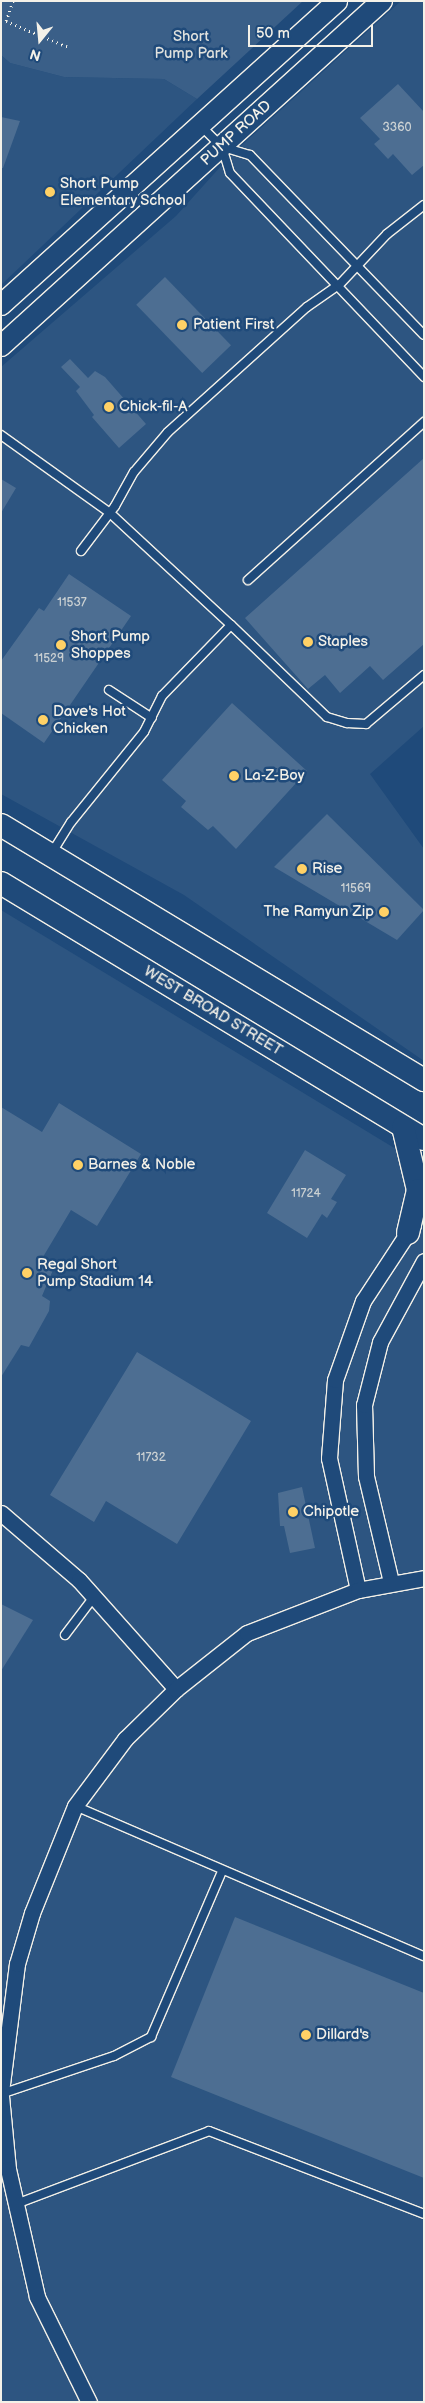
<!DOCTYPE html>
<html>
<head>
<meta charset="utf-8">
<style>
  body { margin:0 }
  #map { position:relative; width:425px; height:2403px; overflow:hidden; background:#1f4a7a; font-family:"Balsamiq Sans",sans-serif }
  div>[style] { position:absolute }
  .built>* { inset:0; background:#2d5581 }
  .green>* { inset:0; background:#3a5f88 }
  .building>* { inset:0; background:#4d6e92; transform-origin:0 0 }
  .path>* { height:3px; margin-top:-1.5px; transform-origin:0; background:repeating-linear-gradient(90deg,#f4f1e8 0 1px,transparent 0 5px) }
  .roads { filter:drop-shadow(1px 0 #f4f1e8) drop-shadow(-1px 0 #f4f1e8) drop-shadow(0 1px #f4f1e8) drop-shadow(0 -1px #f4f1e8) }
  .lane>* { height:8px; margin:-4px; padding:0 4px; transform-origin:4px; border-radius:4px; background:#1f4a7a }
  .street>* { height:15px; margin:-7.5px; padding:0 7.5px; transform-origin:7.5px; border-radius:7.5px; background:#1f4a7a }
  .secondary>* { height:20px; margin:-10px; padding:0 10px; transform-origin:10px; border-radius:10px; background:#1f4a7a }
  .primary>* { height:22px; margin:-11px; padding:0 11px; transform-origin:11px; border-radius:11px; background:#1f4a7a }
  .dots>* { width:14px; height:14px; translate:-50% -50%; box-sizing:border-box; border:2px solid #1f4a7a; border-radius:50% }
  span { translate:-50% -50%; white-space:nowrap; text-align:center; line-height:1.15; -webkit-text-stroke:5px #1f4a7a; paint-order:stroke }
  .number-label { font-size:12px; color:#cad0d2 }
  .number-label span { -webkit-text-stroke-width:0 }
  .park-label { font-size:15px; color:#e1e2de }
  .street-label { font-size:15px; color:#f4f1e8 }
  .poi-label { font-size:15px; color:#f4f1e8 }
  .left { translate:0 -50%; text-align:left }
  .right { translate:-100% -50%; text-align:right }
  .frame { position:absolute; inset:0; border:2px solid #f4f1e8; pointer-events:none }
  .north { position:absolute; left:15px; top:15px; width:50px; height:50px; -webkit-text-stroke:4px #1f4a7a; paint-order:stroke; rotate:197deg; font-size:14px; font-weight:700; line-height:20px; text-align:center; color:#f4f1e8 }
  .north::after { content:''; display:block; margin:auto; width:18px; height:22px; background:#f4f1e8; clip-path:polygon(50% 0,100% 100%,50% 72%,0 100%) }
  .scale { position:absolute; left:248px; top:25px; width:125px; height:22px; box-sizing:border-box; border:2px solid #f4f1e8; border-top:0; padding-left:6px; font-size:15px; line-height:18px; white-space:nowrap; color:#f4f1e8; -webkit-text-stroke:4px #1f4a7a; paint-order:stroke }
</style>
</head>
<body>
<div id="map">
  <div class="built">
    <i style="clip-path:polygon(401px 1px,424px 1px,424px 726px,370px 774px,424px 849px,424px 1061px,184px 895px,1px 794px,1px 367px,176px 216px,231px 155px)"></i>
    <i style="clip-path:polygon(1px 55px,10px 63px,64px 77px,164px 79px,197px 99px,1px 285px)"></i>
    <i style="clip-path:polygon(1px 910px,424px 1166px,424px 2402px,1px 2402px)"></i>
  </div>
  <div class="green">
    <i style="clip-path:polygon(1px 1px,303px 1px,197px 99px,164px 79px,64px 77px,10px 63px,1px 55px)"></i>
  </div>
  <div class="building">
    <i style="clip-path:polygon(398px 84px,424px 112px,424px 165px,412px 175px,393px 154px,388px 159px,374px 144px,380px 139px,360px 118px)"></i>
    <i style="clip-path:polygon(1px 117px,20px 121px,3px 168px,1px 168px)"></i>
    <i style="left:165px;top:277px;width:95px;height:40px;rotate:46deg"></i>
    <i style="clip-path:polygon(70px 359px,88px 378px,95px 371px,105px 377px,146px 424px,119px 448px,92px 417px,94px 415px,76px 391px,80px 387px,61px 367px)"></i>
    <i style="clip-path:polygon(424px 458px,424px 644px,383px 680px,370px 666px,340px 693px,325px 675px,308px 689px,245px 618px)"></i>
    <i style="clip-path:polygon(1px 479px,16px 488px,1px 513px)"></i>
    <i style="clip-path:polygon(69px 574px,131px 616px,44px 743px,1px 713px,1px 661px,39px 608px,44px 611px)"></i>
    <i style="clip-path:polygon(232px 703px,307px 771px,236px 849px,213px 826px,208px 830px,181px 807px,186px 801px,162px 780px)"></i>
    <i style="clip-path:polygon(327px 814px,424px 910px,397px 940px,274px 867px)"></i>
    <i style="clip-path:polygon(59px 1103px,141px 1154px,97px 1226px,71px 1210px,40px 1262px,53px 1270px,42px 1296px,50px 1301px,49px 1311px,29px 1347px,21px 1345px,1px 1377px,1px 1107px,42px 1132px)"></i>
    <i style="clip-path:polygon(305px 1150px,346px 1175px,331px 1199px,337px 1202px,327px 1218px,322px 1214px,307px 1238px,267px 1213px)"></i>
    <i style="clip-path:polygon(137px 1352px,251px 1421px,177px 1544px,106px 1501px,94px 1522px,50px 1495px)"></i>
    <i style="clip-path:polygon(302px 1487px,315px 1548px,290px 1553px,284px 1526px,280px 1526px,278px 1493px)"></i>
    <i style="clip-path:polygon(1px 1604px,33px 1620px,1px 1671px)"></i>
    <i style="clip-path:polygon(235px 1917px,424px 1993px,424px 2178px,171px 2077px)"></i>
  </div>
  <div class="path">
    <i style="left:13px;top:1px;width:21px;rotate:109deg"></i>
    <i style="left:6px;top:21px;width:67px;rotate:22.8deg"></i>
  </div>
  <div class="roads">
    <div class="lane">
      <i style="left:201px;top:126px;width:30px;rotate:45deg"></i>
      <i style="left:222px;top:147px;width:27px;rotate:73deg"></i>
      <i style="left:230px;top:173px;width:282px;rotate:46.4deg"></i>
      <i style="left:223px;top:147px;width:28px;rotate:17deg"></i>
      <i style="left:250px;top:155px;width:250px;rotate:46deg"></i>
      <i style="left:1px;top:435px;width:134px;rotate:35.6deg"></i>
      <i style="left:110px;top:513px;width:165px;rotate:42.8deg"></i>
      <i style="left:231px;top:625px;width:99px;rotate:134.2deg"></i>
      <i style="left:162px;top:696px;width:40px;rotate:116.6deg"></i>
      <i style="left:144px;top:732px;width:116px;rotate:129deg"></i>
      <i style="left:71px;top:822px;width:36px;rotate:122deg"></i>
      <i style="left:81px;top:551px;width:56px;rotate:-52.9deg"></i>
      <i style="left:115px;top:506px;width:39px;rotate:-61deg"></i>
      <i style="left:134px;top:472px;width:52px;rotate:-49.6deg"></i>
      <i style="left:168px;top:432px;width:187px;rotate:-42deg"></i>
      <i style="left:307px;top:307px;width:39px;rotate:-35deg"></i>
      <i style="left:339px;top:285px;width:70px;rotate:-46.7deg"></i>
      <i style="left:387px;top:234px;width:47px;rotate:-38.1deg"></i>
      <i style="left:248px;top:580px;width:237px;rotate:-41.9deg"></i>
      <i style="left:231px;top:625px;width:133px;rotate:43.8deg"></i>
      <i style="left:327px;top:717px;width:21px;rotate:17deg"></i>
      <i style="left:347px;top:723px;width:19px;rotate:3deg"></i>
      <i style="left:366px;top:724px;width:76px;rotate:-40.2deg"></i>
      <i style="left:109px;top:690px;width:51px;rotate:33.1deg"></i>
      <i style="left:65px;top:1635px;width:46px;rotate:-52.9deg"></i>
      <i style="left:75px;top:1806px;width:380px;rotate:23.3deg"></i>
      <i style="left:1px;top:2094px;width:119px;rotate:-18.6deg"></i>
      <i style="left:114px;top:2056px;width:42px;rotate:-27.2deg"></i>
      <i style="left:151px;top:2037px;width:181px;rotate:-66.8deg"></i>
      <i style="left:16px;top:2204px;width:206px;rotate:-20.7deg"></i>
      <i style="left:209px;top:2131px;width:230px;rotate:21.1deg"></i>
    </div>
    <div class="street">
      <i style="left:1px;top:1513px;width:103px;rotate:40.7deg"></i>
      <i style="left:79px;top:1580px;width:146px;rotate:48.3deg"></i>
      <i style="left:391px;top:1582px;width:109px;rotate:-103.3deg"></i>
      <i style="left:366px;top:1476px;width:71px;rotate:-91.6deg"></i>
      <i style="left:364px;top:1405px;width:65px;rotate:-75.7deg"></i>
      <i style="left:380px;top:1342px;width:92px;rotate:-61.5deg"></i>
      <i style="left:358px;top:1590px;width:135px;rotate:-102.4deg"></i>
      <i style="left:329px;top:1458px;width:78px;rotate:-85.6deg"></i>
      <i style="left:335px;top:1380px;width:84px;rotate:-70.5deg"></i>
      <i style="left:363px;top:1301px;width:91px;rotate:-56.7deg"></i>
      <i style="left:1px;top:2092px;width:129px;rotate:-82.9deg"></i>
      <i style="left:17px;top:1964px;width:53px;rotate:-73.6deg"></i>
      <i style="left:32px;top:1913px;width:115px;rotate:-68.1deg"></i>
      <i style="left:75px;top:1806px;width:84px;rotate:-53.3deg"></i>
      <i style="left:125px;top:1739px;width:71px;rotate:-44.4deg"></i>
      <i style="left:176px;top:1689px;width:90px;rotate:-38.3deg"></i>
      <i style="left:247px;top:1633px;width:119px;rotate:-21.2deg"></i>
      <i style="left:358px;top:1590px;width:67px;rotate:-10.3deg"></i>
      <i style="left:1px;top:2096px;width:73px;rotate:84.5deg"></i>
      <i style="left:8px;top:2169px;width:131px;rotate:77.2deg"></i>
      <i style="left:37px;top:2297px;width:117px;rotate:63.7deg"></i>
    </div>
    <div class="secondary">
      <i style="left:1px;top:305px;width:453px;rotate:-42.1deg"></i>
      <i style="left:1px;top:346px;width:514px;rotate:-42.16deg"></i>
    </div>
    <div class="primary">
      <i style="left:1px;top:825px;width:494px;rotate:31.1deg"></i>
      <i style="left:1px;top:883px;width:494px;rotate:31.2deg"></i>
      <i style="left:403px;top:1127px;width:65px;rotate:76.6deg"></i>
      <i style="left:418px;top:1190px;width:44px;rotate:103.1deg"></i>
    </div>
  </div>
  <div class="dots">
    <i style="left:50px;top:192px;background:#ffd166"></i>
    <i style="left:182px;top:325px;background:#ffd166"></i>
    <i style="left:109px;top:407px;background:#ffd166"></i>
    <i style="left:308px;top:642px;background:#ffd166"></i>
    <i style="left:61px;top:645px;background:#ffd166"></i>
    <i style="left:43px;top:720px;background:#ffd166"></i>
    <i style="left:234px;top:776px;background:#ffd166"></i>
    <i style="left:302px;top:869px;background:#ffd166"></i>
    <i style="left:384px;top:912px;background:#ffd166"></i>
    <i style="left:78px;top:1165px;background:#ffd166"></i>
    <i style="left:27px;top:1273px;background:#ffd166"></i>
    <i style="left:293px;top:1512px;background:#ffd166"></i>
    <i style="left:306px;top:2035px;background:#ffd166"></i>
  </div>
  <div class="number-label">
    <span style="left:397px;top:128px">3360</span>
    <span style="left:72px;top:603px">11537</span>
    <span style="left:49px;top:659px">11529</span>
    <span style="left:356px;top:889px">11569</span>
    <span style="left:306px;top:1194px">11724</span>
    <span style="left:151px;top:1458px">11732</span>
  </div>
  <div class="park-label">
    <span style="left:191px;top:45px">Short<br>Pump Park</span>
  </div>
  <div class="street-label">
    <span style="left:236px;top:133px;rotate:-42deg">PUMP ROAD</span>
    <span style="left:213px;top:1011px;rotate:31deg">WEST BROAD STREET</span>
  </div>
  <div class="poi-label">
    <span class="left" style="left:60px;top:192px">Short Pump<br>Elementary School</span>
    <span class="left" style="left:193px;top:325px">Patient First</span>
    <span class="left" style="left:119px;top:407px">Chick-fil-A</span>
    <span class="left" style="left:71px;top:645px">Short Pump<br>Shoppes</span>
    <span class="left" style="left:318px;top:642px">Staples</span>
    <span class="left" style="left:53px;top:720px">Dave's Hot<br>Chicken</span>
    <span class="left" style="left:244px;top:776px">La-Z-Boy</span>
    <span class="left" style="left:312px;top:869px">Rise</span>
    <span class="right" style="left:374px;top:912px">The Ramyun Zip</span>
    <span class="left" style="left:88px;top:1165px">Barnes &amp; Noble</span>
    <span class="left" style="left:37px;top:1273px">Regal Short<br>Pump Stadium 14</span>
    <span class="left" style="left:303px;top:1512px">Chipotle</span>
    <span class="left" style="left:316px;top:2035px">Dillard's</span>
  </div>
  <div class="frame"></div>
  <div class="north">N</div>
  <div class="scale">50 m</div>
</div>
</body>
</html>
